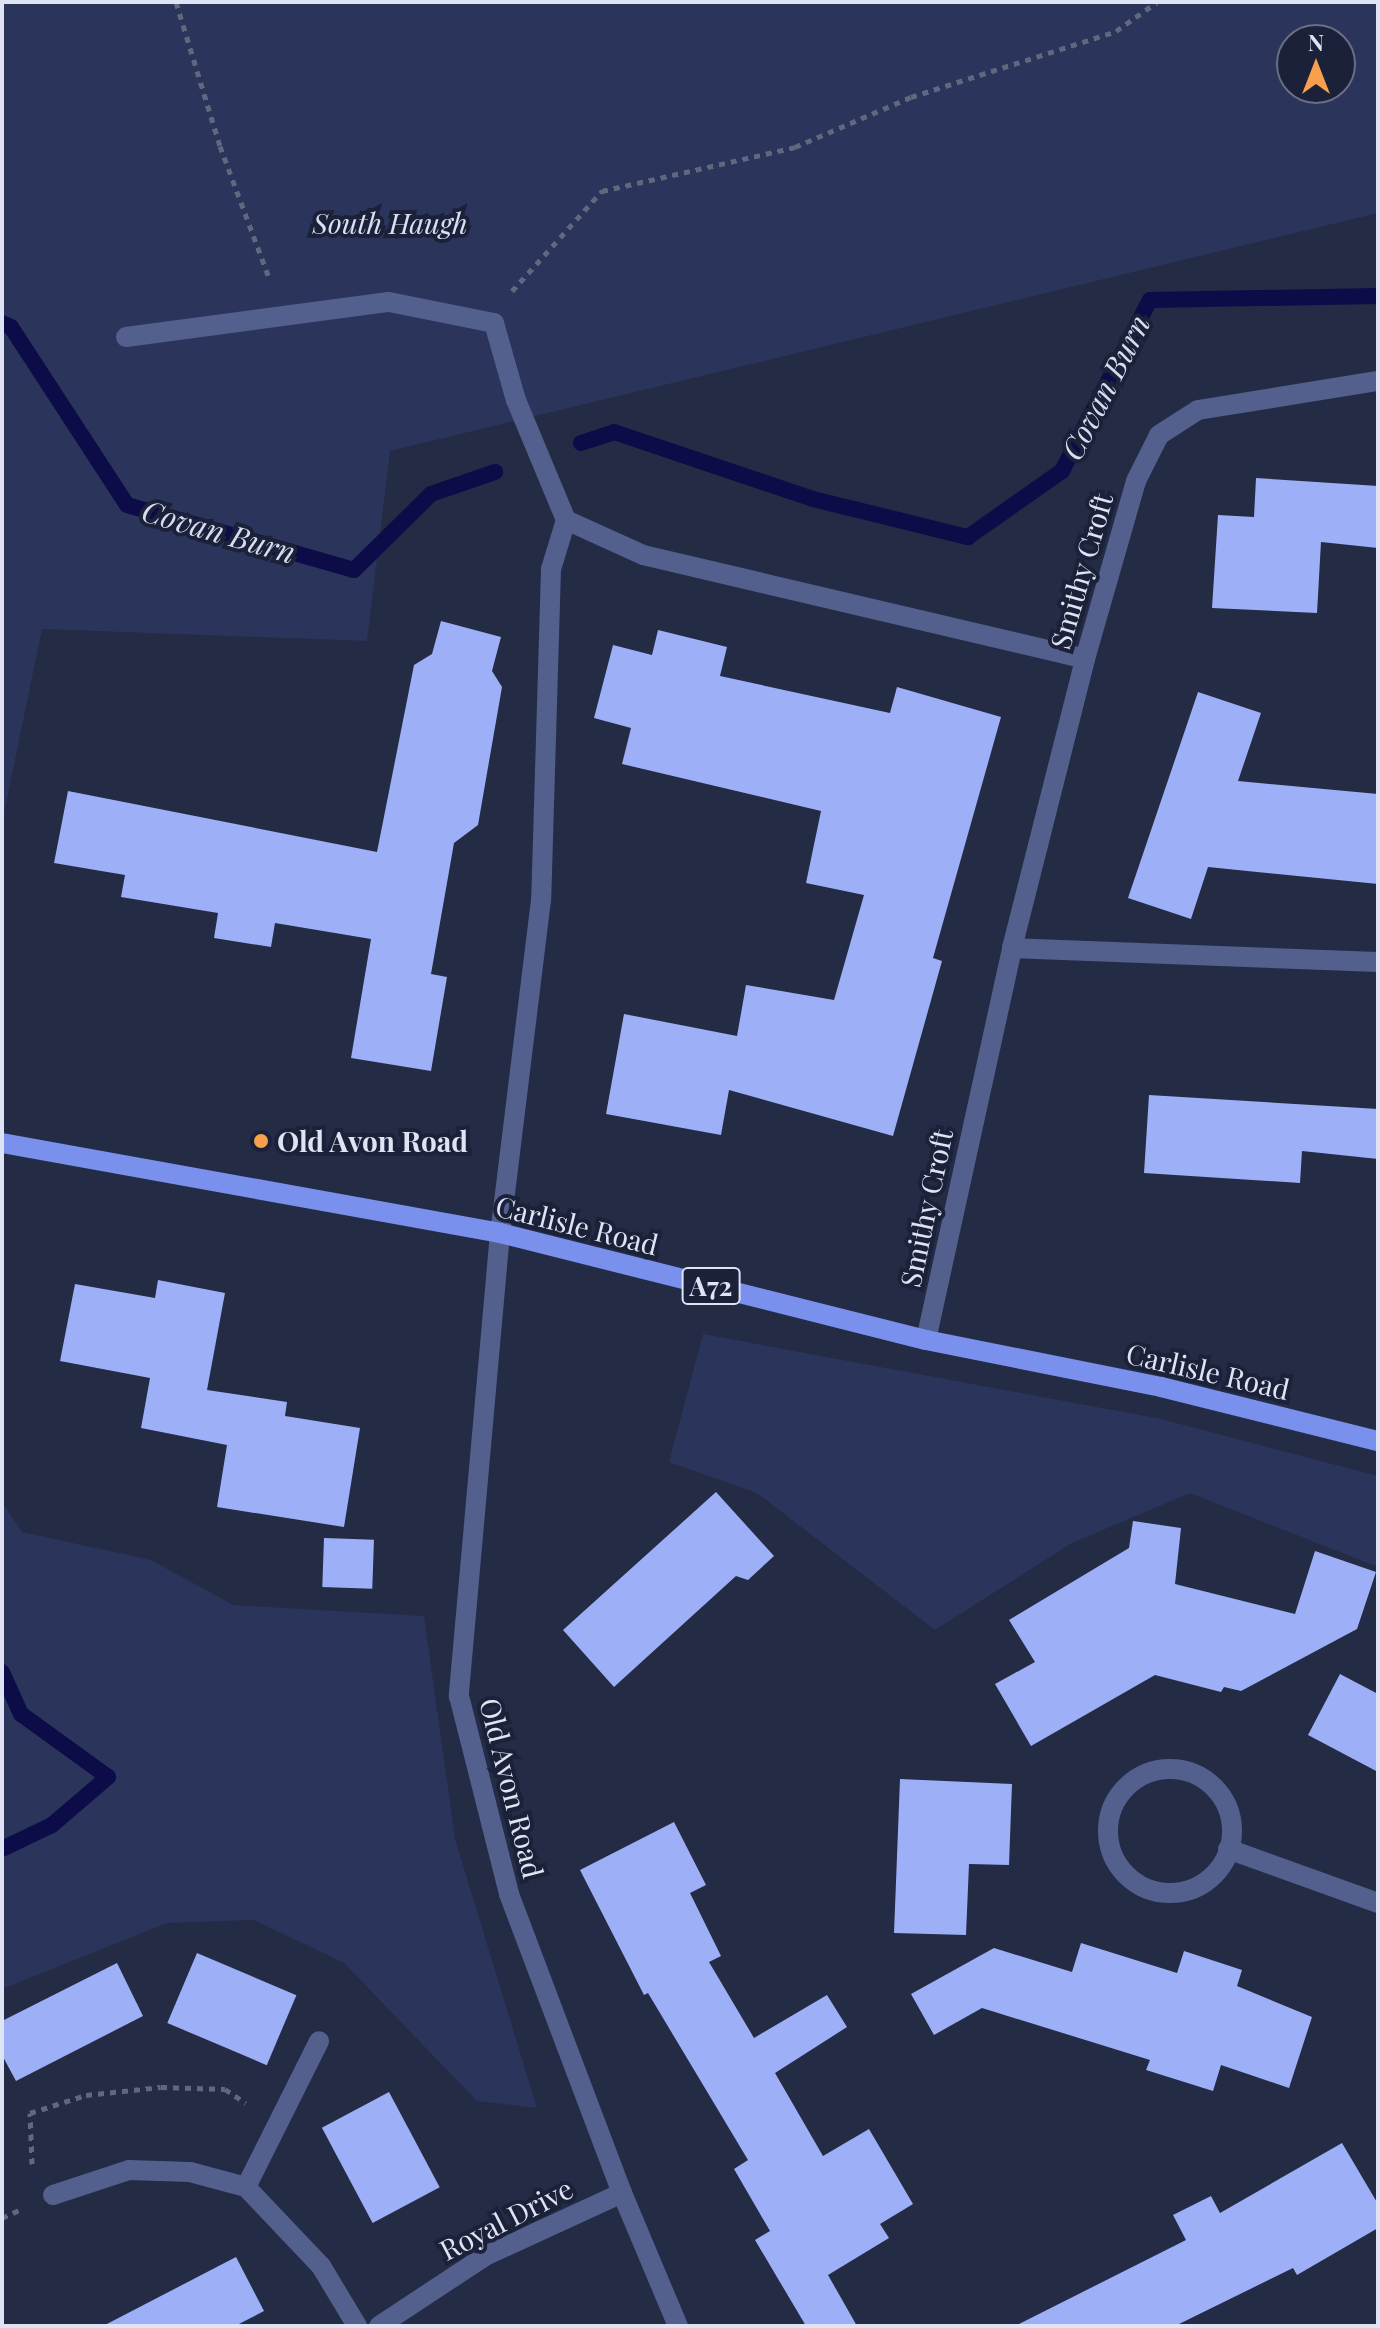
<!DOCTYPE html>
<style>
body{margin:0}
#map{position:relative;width:1380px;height:2328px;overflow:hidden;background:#242b44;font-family:"Playfair Display",serif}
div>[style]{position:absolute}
.green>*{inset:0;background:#2b345b}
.stream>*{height:16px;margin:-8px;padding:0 8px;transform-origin:8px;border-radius:8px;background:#0c0d48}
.building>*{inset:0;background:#9db0f7;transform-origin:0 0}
.path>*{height:5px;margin-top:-2.5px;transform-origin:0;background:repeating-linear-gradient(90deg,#61677e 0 6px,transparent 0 12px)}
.minor>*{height:20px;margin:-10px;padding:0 10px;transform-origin:10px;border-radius:10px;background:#535f8d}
.minor>.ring{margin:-10px;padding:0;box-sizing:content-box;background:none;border:20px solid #535f8d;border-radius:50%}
.major>*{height:20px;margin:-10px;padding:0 10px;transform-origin:10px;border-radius:10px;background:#7a90ed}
.dots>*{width:22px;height:22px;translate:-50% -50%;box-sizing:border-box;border:4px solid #1b2139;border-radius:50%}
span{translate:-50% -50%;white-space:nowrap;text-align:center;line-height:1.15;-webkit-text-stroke:8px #1b2139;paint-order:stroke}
.shield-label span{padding:2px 6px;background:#1b2139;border:2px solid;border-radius:6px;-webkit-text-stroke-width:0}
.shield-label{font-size:26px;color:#dfe4f5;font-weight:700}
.park-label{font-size:28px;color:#dae0f3;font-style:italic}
.street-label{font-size:28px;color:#dfe4f5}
.poi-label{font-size:28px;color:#dfe4f5;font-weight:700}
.left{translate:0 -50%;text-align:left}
.water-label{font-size:30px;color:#d7ddf0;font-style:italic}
.frame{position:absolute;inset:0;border:4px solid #dfe4f5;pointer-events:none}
.north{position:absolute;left:1276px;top:24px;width:80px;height:80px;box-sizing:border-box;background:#1b2139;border:2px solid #696f84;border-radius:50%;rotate:0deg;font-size:22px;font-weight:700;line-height:32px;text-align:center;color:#dfe4f5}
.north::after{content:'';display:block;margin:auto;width:28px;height:36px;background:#f8a04b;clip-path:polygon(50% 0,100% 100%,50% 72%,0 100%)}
</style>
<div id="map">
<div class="green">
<div style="clip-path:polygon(evenodd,2px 2px,1378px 2px,1378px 213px,390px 451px,367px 641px,42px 629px,2px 823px,2px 2px,1292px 40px,1340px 40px,1340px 88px,1292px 88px,1292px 40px)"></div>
<div style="clip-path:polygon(703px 1334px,1161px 1419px,1378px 1476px,1378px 1567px,1190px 1493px,1072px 1543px,935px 1630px,757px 1493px,669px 1462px)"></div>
<div style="clip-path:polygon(2px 1502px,22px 1532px,151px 1560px,233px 1605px,424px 1616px,455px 1839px,537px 2108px,477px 2101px,344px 1963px,254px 1920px,167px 1923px,2px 1989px)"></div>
</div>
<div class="stream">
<div style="left:2px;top:323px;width:10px;rotate:24deg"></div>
<div style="left:11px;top:327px;width:212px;rotate:56.9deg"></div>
<div style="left:127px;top:505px;width:236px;rotate:16deg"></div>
<div style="left:354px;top:570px;width:108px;rotate:-44.6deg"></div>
<div style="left:431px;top:494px;width:68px;rotate:-19deg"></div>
<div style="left:581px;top:443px;width:35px;rotate:-18deg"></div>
<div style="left:614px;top:432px;width:210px;rotate:18.6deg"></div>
<div style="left:813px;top:499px;width:160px;rotate:13.8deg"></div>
<div style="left:968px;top:537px;width:115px;rotate:-35.1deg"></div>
<div style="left:1062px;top:471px;width:192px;rotate:-62.8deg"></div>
<div style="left:1150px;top:300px;width:228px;rotate:-1deg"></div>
<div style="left:2px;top:1672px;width:46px;rotate:65.7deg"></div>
<div style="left:21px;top:1714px;width:107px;rotate:35.9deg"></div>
<div style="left:108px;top:1777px;width:74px;rotate:139.4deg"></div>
<div style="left:52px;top:1825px;width:55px;rotate:154.4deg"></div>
</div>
<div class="building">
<div style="clip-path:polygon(1256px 478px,1378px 486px,1378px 548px,1321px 542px,1317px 613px,1212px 608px,1218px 515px,1254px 517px)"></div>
<div style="clip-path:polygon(441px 621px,501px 637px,492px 671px,502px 687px,478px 825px,454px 843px,431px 974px,447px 977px,431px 1071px,351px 1058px,371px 939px,275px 923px,271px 947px,214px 938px,218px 913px,121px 897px,125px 875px,54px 863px,68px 791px,377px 852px,414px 665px,432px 654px)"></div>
<div style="clip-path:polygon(658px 630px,727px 647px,720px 676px,890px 713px,897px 687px,1001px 717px,933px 958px,942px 961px,893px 1136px,729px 1090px,721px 1135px,606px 1114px,624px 1014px,737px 1036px,746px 985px,834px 1000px,864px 895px,806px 883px,821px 811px,622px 764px,631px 728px,594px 718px,613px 645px,652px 655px)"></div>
<div style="clip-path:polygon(1198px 692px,1261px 713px,1238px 781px,1378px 794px,1378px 884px,1208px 867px,1191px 919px,1128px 898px)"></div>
<div style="clip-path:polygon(1149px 1095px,1378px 1109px,1378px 1159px,1302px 1151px,1300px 1183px,1144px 1173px)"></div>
<div style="clip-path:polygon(158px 1280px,225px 1293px,207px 1390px,287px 1402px,285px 1416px,360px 1428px,344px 1527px,217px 1507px,227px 1445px,141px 1428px,150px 1378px,60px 1361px,75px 1284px,155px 1298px)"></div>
<div style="clip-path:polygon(716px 1492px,774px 1556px,748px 1580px,736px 1576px,614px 1687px,563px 1630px)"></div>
<div style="clip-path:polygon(1133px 1521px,1181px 1528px,1175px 1584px,1295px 1614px,1315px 1551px,1376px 1572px,1357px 1629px,1241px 1691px,1224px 1687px,1221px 1692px,1155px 1675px,1031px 1746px,995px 1684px,1035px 1662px,1009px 1620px,1129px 1548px)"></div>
<div style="left:324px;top:1538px;width:50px;height:49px;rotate:2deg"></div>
<div style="clip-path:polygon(1340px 1674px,1378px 1694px,1378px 1772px,1308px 1735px)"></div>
<div style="clip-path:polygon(900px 1779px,1012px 1784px,1009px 1865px,969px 1864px,966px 1935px,894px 1933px)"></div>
<div style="clip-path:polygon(674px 1822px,706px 1885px,690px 1893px,721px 1956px,709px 1962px,754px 2038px,827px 1995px,847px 2027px,775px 2073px,823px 2156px,869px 2129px,913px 2204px,880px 2224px,889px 2238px,828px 2275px,857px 2326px,806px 2326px,755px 2240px,770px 2231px,734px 2169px,748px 2160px,648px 1993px,644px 1995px,580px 1870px)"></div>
<div style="clip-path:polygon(1081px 1943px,1177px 1973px,1184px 1951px,1242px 1970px,1237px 1986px,1312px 2017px,1289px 2088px,1221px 2065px,1213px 2091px,1146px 2070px,1150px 2060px,982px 2008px,934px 2035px,911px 1994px,994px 1948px,1072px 1972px)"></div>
<div style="left:197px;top:1953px;width:108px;height:76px;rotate:23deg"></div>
<div style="clip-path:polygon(117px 1963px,143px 2016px,16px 2081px,2px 2055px,2px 2021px)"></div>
<div style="left:389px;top:2092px;width:108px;height:76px;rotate:62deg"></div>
<div style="clip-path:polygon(1342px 2143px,1378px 2204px,1378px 2228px,1297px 2275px,1293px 2268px,1175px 2326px,1015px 2326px,1186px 2240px,1173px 2215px,1211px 2196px,1220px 2213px)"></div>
<div style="clip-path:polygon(236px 2257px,264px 2311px,235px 2326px,103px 2326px)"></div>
</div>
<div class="path">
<div style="left:176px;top:2px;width:151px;rotate:73deg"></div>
<div style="left:220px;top:146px;width:141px;rotate:69.6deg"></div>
<div style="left:512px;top:291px;width:135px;rotate:-48deg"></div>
<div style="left:602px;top:191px;width:198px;rotate:-12.8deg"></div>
<div style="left:795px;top:147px;width:126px;rotate:-23.3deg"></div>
<div style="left:911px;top:97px;width:215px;rotate:-17.8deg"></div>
<div style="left:1116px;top:31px;width:50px;rotate:-35.3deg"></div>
<div style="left:32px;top:2164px;width:51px;rotate:-92.2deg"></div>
<div style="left:30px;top:2113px;width:59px;rotate:-17.8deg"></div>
<div style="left:86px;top:2095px;width:75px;rotate:-6.1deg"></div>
<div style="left:161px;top:2087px;width:64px;rotate:1.8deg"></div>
<div style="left:225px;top:2089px;width:25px;rotate:34deg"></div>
<div style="left:2px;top:2218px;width:19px;rotate:-25deg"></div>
</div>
<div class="minor">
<div style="left:126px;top:337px;width:265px;rotate:-7.6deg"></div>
<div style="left:389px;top:302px;width:107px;rotate:11.3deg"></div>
<div style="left:494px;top:323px;width:80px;rotate:74.1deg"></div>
<div style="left:516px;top:400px;width:130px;rotate:67.4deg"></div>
<div style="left:566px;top:520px;width:85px;rotate:24.4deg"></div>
<div style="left:643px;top:555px;width:454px;rotate:13.2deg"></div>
<div style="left:566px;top:520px;width:51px;rotate:107deg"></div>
<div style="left:551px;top:569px;width:331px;rotate:91.7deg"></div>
<div style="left:541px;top:900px;width:336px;rotate:97deg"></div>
<div style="left:500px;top:1233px;width:465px;rotate:95.1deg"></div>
<div style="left:459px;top:1696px;width:204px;rotate:75.8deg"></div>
<div style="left:509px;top:1894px;width:320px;rotate:69.3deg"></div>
<div style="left:622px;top:2193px;width:144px;rotate:67.2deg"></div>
<div style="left:1012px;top:948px;width:366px;rotate:2.2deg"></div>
<div style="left:926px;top:1340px;width:401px;rotate:-77.6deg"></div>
<div style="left:1012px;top:948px;width:298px;rotate:-75.8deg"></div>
<div style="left:1085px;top:659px;width:185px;rotate:-74deg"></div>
<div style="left:1136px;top:481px;width:51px;rotate:-63.4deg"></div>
<div style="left:1159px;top:435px;width:46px;rotate:-32.7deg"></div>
<div style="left:1198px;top:410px;width:182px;rotate:-9.2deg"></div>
<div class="ring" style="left:1108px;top:1769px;width:104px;height:104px"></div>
<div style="left:1228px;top:1849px;width:159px;rotate:19.8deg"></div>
<div style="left:246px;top:2187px;width:163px;rotate:-63.4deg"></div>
<div style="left:53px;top:2195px;width:80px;rotate:-18.2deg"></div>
<div style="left:129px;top:2170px;width:61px;rotate:1.9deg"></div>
<div style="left:190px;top:2172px;width:58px;rotate:15deg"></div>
<div style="left:246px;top:2187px;width:109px;rotate:46.5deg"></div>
<div style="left:321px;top:2266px;width:70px;rotate:59deg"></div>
<div style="left:379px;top:2326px;width:127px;rotate:-33.4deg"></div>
<div style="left:485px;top:2256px;width:151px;rotate:-24.7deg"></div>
</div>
<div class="major">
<div style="left:2px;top:1143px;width:506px;rotate:10.24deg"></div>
<div style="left:500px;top:1233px;width:439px;rotate:14.1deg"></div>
<div style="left:926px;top:1340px;width:240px;rotate:11.3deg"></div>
<div style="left:1161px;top:1387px;width:224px;rotate:14deg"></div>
</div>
<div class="dots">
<div style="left:261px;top:1141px;background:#f8a04b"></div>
</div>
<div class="shield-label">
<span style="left:711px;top:1286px">A72</span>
</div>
<div class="park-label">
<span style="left:390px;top:223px">South Haugh</span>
</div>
<div class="street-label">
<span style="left:1081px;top:571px;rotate:-74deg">Smithy Croft</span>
<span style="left:926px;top:1208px;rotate:-78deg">Smithy Croft</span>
<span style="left:577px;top:1225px;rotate:14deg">Carlisle Road</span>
<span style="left:1208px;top:1371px;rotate:13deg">Carlisle Road</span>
<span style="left:512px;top:1788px;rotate:76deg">Old Avon Road</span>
<span style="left:506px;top:2219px;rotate:-27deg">Royal Drive</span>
</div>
<div class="poi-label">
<span class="left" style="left:277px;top:1141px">Old Avon Road</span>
</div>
<div class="water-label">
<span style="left:1105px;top:387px;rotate:-63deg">Covan Burn</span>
<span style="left:219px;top:531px;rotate:16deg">Covan Burn</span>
</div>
<div class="frame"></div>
<div class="north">N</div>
</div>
